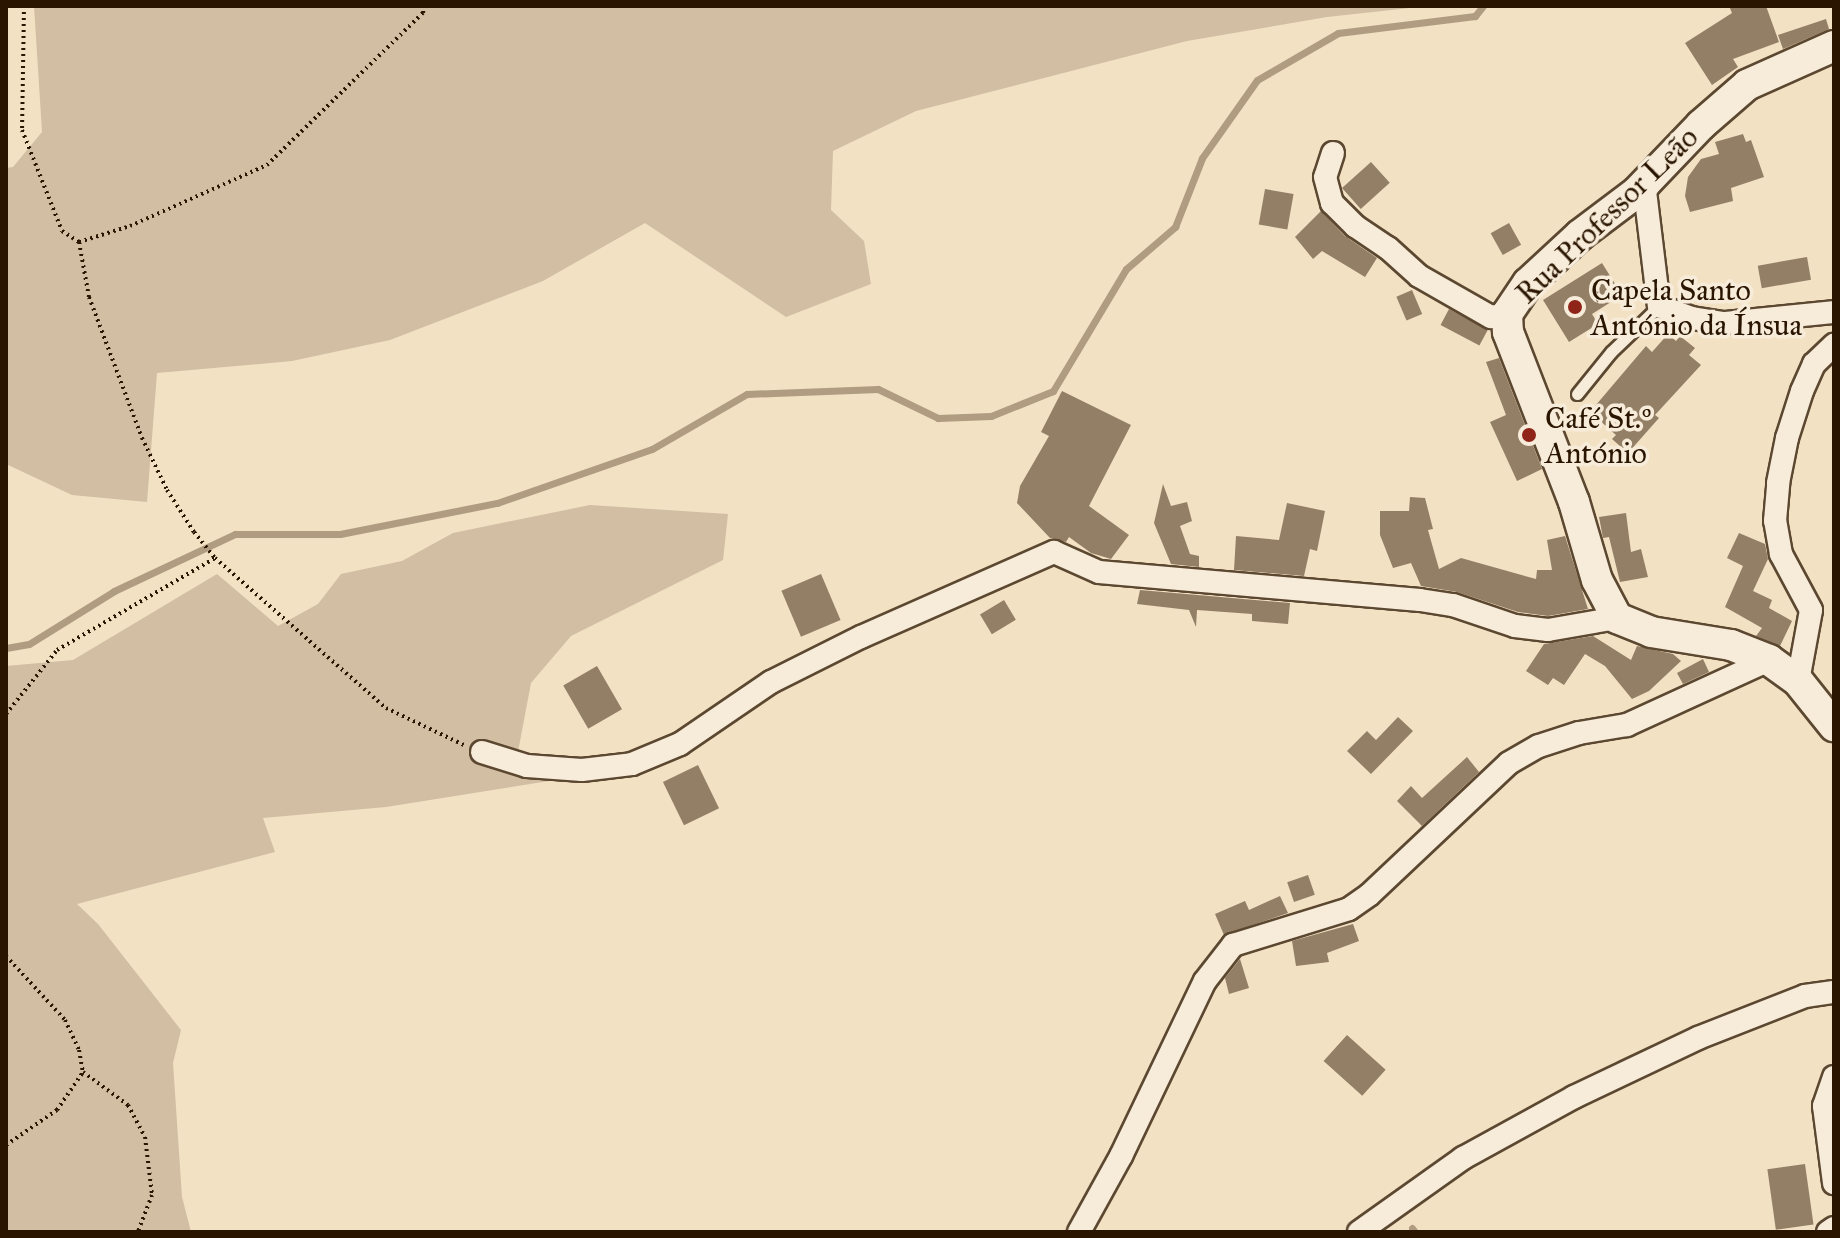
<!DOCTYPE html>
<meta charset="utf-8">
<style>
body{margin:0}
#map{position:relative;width:1840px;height:1238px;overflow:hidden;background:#f3e1c4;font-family:"IM FELL Great Primer",serif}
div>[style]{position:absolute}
.green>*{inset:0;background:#d1bea3}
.stream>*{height:7px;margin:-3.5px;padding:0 3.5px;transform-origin:3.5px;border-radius:3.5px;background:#af9c81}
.building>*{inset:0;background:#937f66;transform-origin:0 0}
.path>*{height:4px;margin-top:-2px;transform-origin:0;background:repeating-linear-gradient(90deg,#2a1500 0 2px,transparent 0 6px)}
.roads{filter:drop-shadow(2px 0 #5c4831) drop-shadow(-2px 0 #5c4831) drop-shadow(0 2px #5c4831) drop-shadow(0 -2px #5c4831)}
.lane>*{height:11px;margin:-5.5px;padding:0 5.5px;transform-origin:5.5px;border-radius:5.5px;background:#f7ecd9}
.street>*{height:22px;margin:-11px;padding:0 11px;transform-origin:11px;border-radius:11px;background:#f7ecd9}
.secondary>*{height:30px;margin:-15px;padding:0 15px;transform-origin:15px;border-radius:15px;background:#f7ecd9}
.dots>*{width:22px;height:22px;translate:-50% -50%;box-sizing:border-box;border:4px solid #f7ecd9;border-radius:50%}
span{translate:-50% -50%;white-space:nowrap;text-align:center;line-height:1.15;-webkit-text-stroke:7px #f7ecd9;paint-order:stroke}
.street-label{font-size:30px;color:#2a1500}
.poi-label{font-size:30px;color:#2a1500}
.left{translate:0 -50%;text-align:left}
.frame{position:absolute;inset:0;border:8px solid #2a1500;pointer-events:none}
</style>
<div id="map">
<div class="green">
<div style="clip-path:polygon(34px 6px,1428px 6px,1327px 17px,1187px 41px,916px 111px,833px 151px,831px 210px,864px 241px,871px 284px,786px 317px,645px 223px,543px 281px,390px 340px,292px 361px,157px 373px,147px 502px,72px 495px,6px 464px,6px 168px,13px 167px,42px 132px)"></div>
<div style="clip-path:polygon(590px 505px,728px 514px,723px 560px,571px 636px,531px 683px,514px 773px,549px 781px,386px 807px,263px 818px,275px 852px,77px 904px,98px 924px,181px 1030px,173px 1063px,182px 1197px,191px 1232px,6px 1232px,6px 666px,73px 660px,217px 574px,278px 626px,318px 604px,341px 574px,402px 561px,453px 533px)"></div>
</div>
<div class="stream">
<div style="left:6px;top:648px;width:23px;rotate:-10deg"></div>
<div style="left:29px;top:644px;width:100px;rotate:-31.9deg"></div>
<div style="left:114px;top:591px;width:134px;rotate:-25.2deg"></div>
<div style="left:235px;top:534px;width:105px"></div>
<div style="left:340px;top:534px;width:160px;rotate:-11.2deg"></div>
<div style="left:497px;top:503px;width:164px;rotate:-19.2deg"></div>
<div style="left:652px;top:449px;width:110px;rotate:-30.1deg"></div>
<div style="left:747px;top:394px;width:131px;rotate:-2.2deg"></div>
<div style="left:878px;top:389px;width:67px;rotate:25.8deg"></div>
<div style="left:938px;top:418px;width:53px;rotate:-2.2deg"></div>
<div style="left:991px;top:416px;width:67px;rotate:-22deg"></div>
<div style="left:1053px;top:391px;width:142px;rotate:-59.1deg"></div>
<div style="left:1126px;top:269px;width:65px;rotate:-40.6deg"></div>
<div style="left:1175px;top:227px;width:74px;rotate:-68.6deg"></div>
<div style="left:1202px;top:158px;width:95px;rotate:-54.8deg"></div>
<div style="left:1257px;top:80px;width:94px;rotate:-30.1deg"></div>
<div style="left:1338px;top:33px;width:138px;rotate:-7.1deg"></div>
<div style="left:1475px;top:16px;width:13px;rotate:-51deg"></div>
<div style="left:1620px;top:1063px;width:35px;rotate:-25deg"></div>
<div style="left:1412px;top:1228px;width:5px;rotate:53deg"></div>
</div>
<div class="building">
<div style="clip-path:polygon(1729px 6px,1766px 6px,1779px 42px,1733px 59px,1738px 67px,1712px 85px,1685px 43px,1732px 13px)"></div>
<div style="clip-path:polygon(1826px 19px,1829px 29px,1783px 49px,1778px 35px)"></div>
<div style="clip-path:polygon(1743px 134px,1746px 142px,1751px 140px,1764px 177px,1731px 188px,1733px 201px,1690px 212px,1685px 196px,1688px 177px,1701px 159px,1719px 154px,1715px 142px)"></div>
<div style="left:1371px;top:162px;width:28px;height:39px;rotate:48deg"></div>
<div style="left:1265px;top:189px;width:29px;height:36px;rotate:10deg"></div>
<div style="clip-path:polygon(1321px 211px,1345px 236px,1377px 258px,1365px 277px,1322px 251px,1313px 259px,1295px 237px)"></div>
<div style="left:1509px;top:223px;width:25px;height:21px;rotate:61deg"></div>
<div style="left:1807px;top:257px;width:23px;height:50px;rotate:80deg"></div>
<div style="clip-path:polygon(1602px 263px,1622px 295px,1592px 314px,1598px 324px,1569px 342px,1543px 300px)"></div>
<div style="left:1412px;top:290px;width:26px;height:17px;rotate:67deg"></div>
<div style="left:1449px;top:309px;width:44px;height:18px;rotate:28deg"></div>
<div style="clip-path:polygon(1668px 334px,1676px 341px,1680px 336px,1695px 348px,1689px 355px,1701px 365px,1655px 415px,1659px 418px,1628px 453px,1612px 439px,1616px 435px,1590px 412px,1646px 346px,1652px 352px)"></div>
<div style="clip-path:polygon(1499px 358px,1542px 469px,1517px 481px,1490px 422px,1506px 415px,1486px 362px)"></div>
<div style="clip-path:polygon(1062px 391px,1131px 425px,1089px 506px,1129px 535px,1111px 559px,1091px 553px,1069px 537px,1066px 542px,1050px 538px,1017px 503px,1020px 486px,1049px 436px,1041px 432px)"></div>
<div style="clip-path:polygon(1163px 484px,1171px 506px,1187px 502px,1192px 521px,1180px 526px,1190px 554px,1199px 556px,1199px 567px,1171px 564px,1154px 523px)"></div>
<div style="clip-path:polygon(1410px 497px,1425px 498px,1433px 529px,1428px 530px,1439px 569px,1461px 558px,1536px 579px,1537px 570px,1552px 570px,1547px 540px,1565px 536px,1588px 609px,1548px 616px,1518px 612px,1457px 592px,1421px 586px,1411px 563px,1393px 568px,1380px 535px,1380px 511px,1409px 511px)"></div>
<div style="clip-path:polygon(1287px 503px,1325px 511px,1317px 551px,1310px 549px,1304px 576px,1234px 570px,1236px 536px,1279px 540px)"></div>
<div style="clip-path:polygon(1626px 513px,1631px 552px,1641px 549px,1648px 577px,1620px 582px,1609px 537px,1603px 538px,1599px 517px)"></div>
<div style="clip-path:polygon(1739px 533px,1765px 544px,1768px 559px,1753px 591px,1772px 600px,1769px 608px,1792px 621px,1780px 646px,1756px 636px,1762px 628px,1725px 607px,1743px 566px,1727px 558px)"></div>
<div style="left:821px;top:574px;width:50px;height:43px;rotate:67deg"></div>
<div style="clip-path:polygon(1140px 590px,1290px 603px,1288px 624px,1252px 621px,1252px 614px,1197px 610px,1196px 627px,1189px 610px,1137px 604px)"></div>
<div style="left:1004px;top:600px;width:23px;height:28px;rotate:59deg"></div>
<div style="clip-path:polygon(1593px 636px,1631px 660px,1637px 646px,1673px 654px,1681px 661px,1649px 691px,1632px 699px,1605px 666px,1585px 654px,1564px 685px,1553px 678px,1548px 685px,1526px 671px,1544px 644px)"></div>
<div style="clip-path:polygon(1703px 659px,1709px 672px,1683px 684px,1677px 673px)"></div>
<div style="left:597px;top:666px;width:50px;height:39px;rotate:60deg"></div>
<div style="clip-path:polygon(1398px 717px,1413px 731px,1371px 774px,1347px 751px,1367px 731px,1376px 740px)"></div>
<div style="clip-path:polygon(1467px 757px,1479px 772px,1422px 826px,1397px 801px,1411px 786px,1422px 798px)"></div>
<div style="left:698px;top:765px;width:48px;height:39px;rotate:64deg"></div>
<div style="left:1308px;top:875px;width:21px;height:22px;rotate:71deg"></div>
<div style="clip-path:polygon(1280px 896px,1288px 913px,1224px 935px,1215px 914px,1245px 901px,1249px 910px)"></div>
<div style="clip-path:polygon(1353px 924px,1359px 941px,1327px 953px,1329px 962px,1296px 966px,1292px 941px)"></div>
<div style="clip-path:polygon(1240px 959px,1249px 988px,1229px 994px,1225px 978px)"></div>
<div style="left:1347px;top:1035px;width:52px;height:35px;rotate:42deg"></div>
<div style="left:1805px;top:1164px;width:61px;height:38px;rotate:82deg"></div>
</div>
<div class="path">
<div style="left:24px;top:6px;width:124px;rotate:90.9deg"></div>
<div style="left:22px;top:130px;width:109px;rotate:68.4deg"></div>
<div style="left:62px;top:231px;width:20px;rotate:33deg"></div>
<div style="left:79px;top:242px;width:56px;rotate:79.7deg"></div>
<div style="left:89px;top:297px;width:151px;rotate:69.4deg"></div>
<div style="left:142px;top:438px;width:58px;rotate:64.3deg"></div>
<div style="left:167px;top:490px;width:50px;rotate:57.3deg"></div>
<div style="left:194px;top:532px;width:33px;rotate:51deg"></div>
<div style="left:215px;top:558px;width:227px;rotate:41.3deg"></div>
<div style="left:386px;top:708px;width:86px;rotate:25.4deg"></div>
<div style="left:79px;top:242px;width:53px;rotate:-17.4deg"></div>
<div style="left:130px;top:226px;width:150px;rotate:-24deg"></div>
<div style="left:267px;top:165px;width:218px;rotate:-44.3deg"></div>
<div style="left:423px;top:13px;width:7px;rotate:-82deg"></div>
<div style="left:6px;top:714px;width:82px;rotate:-51.4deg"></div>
<div style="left:57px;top:650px;width:183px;rotate:-30.2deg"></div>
<div style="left:6px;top:956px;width:87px;rotate:47.3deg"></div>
<div style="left:65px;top:1020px;width:33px;rotate:65deg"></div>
<div style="left:79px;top:1050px;width:22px;rotate:80deg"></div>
<div style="left:83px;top:1072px;width:56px;rotate:36.3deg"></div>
<div style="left:128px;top:1105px;width:36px;rotate:62deg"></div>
<div style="left:145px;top:1137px;width:58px;rotate:83.1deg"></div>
<div style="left:152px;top:1195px;width:40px;rotate:111deg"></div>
<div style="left:6px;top:1145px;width:62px;rotate:-34.5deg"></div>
<div style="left:57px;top:1110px;width:46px;rotate:-55.6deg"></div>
</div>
<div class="roads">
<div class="lane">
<div style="left:1577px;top:394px;width:54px;rotate:-51deg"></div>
<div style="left:1611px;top:352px;width:66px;rotate:-43.8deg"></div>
</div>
<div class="street">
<div style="left:1333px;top:153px;width:25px;rotate:108deg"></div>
<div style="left:1325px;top:177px;width:27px;rotate:75deg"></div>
<div style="left:1332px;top:203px;width:33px;rotate:45deg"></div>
<div style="left:1355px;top:226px;width:40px;rotate:34deg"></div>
<div style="left:1388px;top:248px;width:42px;rotate:42.1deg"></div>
<div style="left:1419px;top:276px;width:83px;rotate:29.7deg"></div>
<div style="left:1491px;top:317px;width:16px;rotate:-11deg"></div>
<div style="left:1655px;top:176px;width:18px;rotate:124deg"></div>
<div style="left:1645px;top:191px;width:116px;rotate:83.1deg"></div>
<div style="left:1659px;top:306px;width:35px;rotate:20deg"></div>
<div style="left:1692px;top:318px;width:32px;rotate:9deg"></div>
<div style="left:1724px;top:323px;width:111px;rotate:-5.7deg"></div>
<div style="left:1798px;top:681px;width:72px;rotate:-79.6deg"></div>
<div style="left:1811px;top:610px;width:64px;rotate:-118.2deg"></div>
<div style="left:1781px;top:554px;width:34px;rotate:-100deg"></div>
<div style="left:1775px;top:521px;width:38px;rotate:-85deg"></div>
<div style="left:1778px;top:483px;width:46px;rotate:-78.7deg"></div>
<div style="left:1787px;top:438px;width:49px;rotate:-72.3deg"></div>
<div style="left:1802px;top:391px;width:30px;rotate:-66deg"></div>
<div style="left:1814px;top:364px;width:28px;rotate:-44deg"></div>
<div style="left:482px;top:752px;width:47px;rotate:17.3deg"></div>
<div style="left:527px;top:766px;width:55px;rotate:4.2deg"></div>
<div style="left:582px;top:770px;width:50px;rotate:-6.8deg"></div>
<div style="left:632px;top:764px;width:52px;rotate:-22.6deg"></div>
<div style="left:680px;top:744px;width:110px;rotate:-34.3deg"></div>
<div style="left:771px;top:682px;width:101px;rotate:-26.6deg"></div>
<div style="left:861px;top:637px;width:211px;rotate:-23.8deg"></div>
<div style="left:1054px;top:552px;width:49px;rotate:24deg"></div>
<div style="left:1099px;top:572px;width:322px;rotate:5deg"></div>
<div style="left:1420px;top:600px;width:33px;rotate:9deg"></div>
<div style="left:1453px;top:605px;width:65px;rotate:18.7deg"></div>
<div style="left:1515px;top:626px;width:33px;rotate:7deg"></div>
<div style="left:1548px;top:630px;width:70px;rotate:-9.9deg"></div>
<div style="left:1834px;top:1077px;width:31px;rotate:109deg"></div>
<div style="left:1824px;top:1106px;width:78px;rotate:82.6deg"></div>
<div style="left:1079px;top:1232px;width:87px;rotate:-61.1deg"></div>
<div style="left:1121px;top:1156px;width:194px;rotate:-64.4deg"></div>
<div style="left:1205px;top:981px;width:46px;rotate:-52.1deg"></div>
<div style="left:1233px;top:945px;width:121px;rotate:-17.2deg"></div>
<div style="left:1349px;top:909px;width:24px;rotate:-35deg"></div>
<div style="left:1369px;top:895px;width:192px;rotate:-43.3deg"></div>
<div style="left:1509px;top:763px;width:34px;rotate:-30deg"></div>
<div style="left:1539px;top:746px;width:42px;rotate:-18deg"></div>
<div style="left:1579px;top:733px;width:49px;rotate:-9.5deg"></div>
<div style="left:1627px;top:725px;width:156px;rotate:-24.6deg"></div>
<div style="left:1359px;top:1232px;width:128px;rotate:-35.4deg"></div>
<div style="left:1463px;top:1158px;width:127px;rotate:-28.8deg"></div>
<div style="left:1574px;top:1097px;width:137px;rotate:-25.4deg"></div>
<div style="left:1698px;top:1038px;width:115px;rotate:-21.4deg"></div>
<div style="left:1805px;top:996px;width:29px;rotate:-8deg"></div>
<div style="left:1828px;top:1232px;width:7px;rotate:-34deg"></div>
</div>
<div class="secondary">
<div style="left:1834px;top:46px;width:95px;rotate:155.9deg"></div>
<div style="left:1747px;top:85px;width:61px;rotate:139deg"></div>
<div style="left:1701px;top:125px;width:93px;rotate:133.7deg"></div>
<div style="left:1637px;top:192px;width:71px;rotate:143deg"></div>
<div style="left:1580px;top:235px;width:71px;rotate:137.3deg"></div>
<div style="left:1528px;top:283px;width:37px;rotate:124deg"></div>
<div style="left:1507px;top:314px;width:18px;rotate:87deg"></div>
<div style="left:1508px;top:332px;width:182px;rotate:68.8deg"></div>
<div style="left:1574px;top:502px;width:81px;rotate:73.6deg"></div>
<div style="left:1597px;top:580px;width:43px;rotate:62.2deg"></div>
<div style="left:1617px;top:618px;width:37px;rotate:22deg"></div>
<div style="left:1651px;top:632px;width:81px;rotate:9.2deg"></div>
<div style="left:1731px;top:645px;width:41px;rotate:21.5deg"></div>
<div style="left:1769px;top:660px;width:36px;rotate:36deg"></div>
<div style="left:1798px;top:681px;width:58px;rotate:51.3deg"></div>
</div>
</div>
<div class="dots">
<div style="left:1575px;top:307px;background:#8f2418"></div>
<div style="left:1529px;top:435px;background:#8f2418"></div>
</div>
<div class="street-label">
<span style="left:1607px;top:215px;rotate:-44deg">Rua Professor Leão</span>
</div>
<div class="poi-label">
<span class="left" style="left:1591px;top:307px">Capela Santo<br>António da Ínsua</span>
<span class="left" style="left:1545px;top:435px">Café St.º<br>António</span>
</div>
<div class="frame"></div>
</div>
